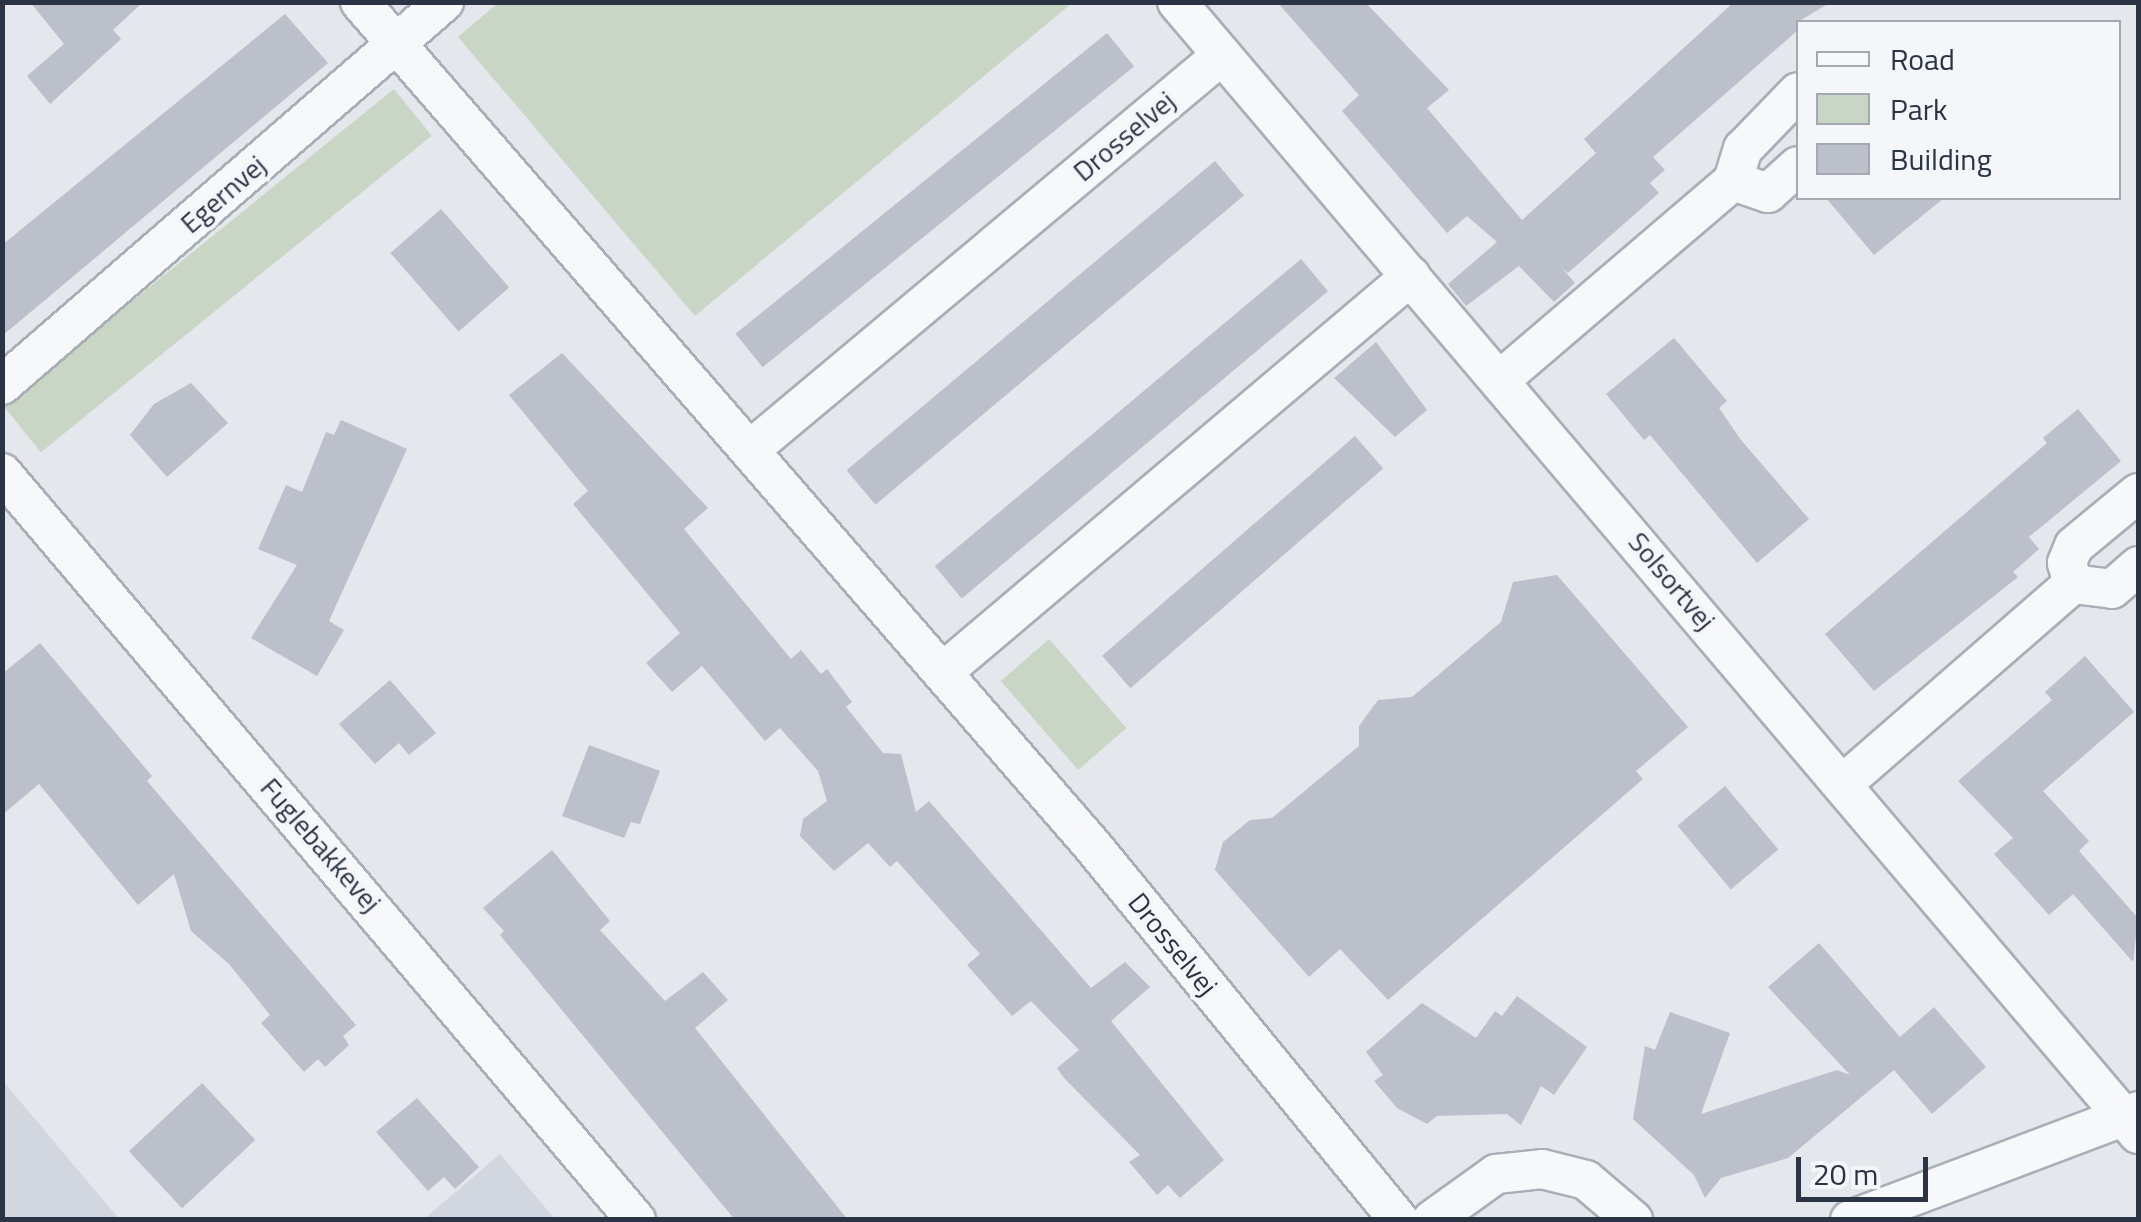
<!DOCTYPE html>
<style>
body{margin:0}
#map{position:relative;width:2141px;height:1222px;overflow:hidden;background:#e4e7ec;font-family:"Titillium Web",sans-serif}
div>[style]{position:absolute}
.built>*{inset:0;background:#d2d6de}
.green>*{inset:0;background:#c9d6c5;transform-origin:0 0}
.building>*{inset:0;background:#bbc0ca;transform-origin:0 0}
.roads{filter:drop-shadow(2px 0 #a9aeb7) drop-shadow(-2px 0 #a9aeb7) drop-shadow(0 2px #a9aeb7) drop-shadow(0 -2px #a9aeb7)}
.street>*{height:38px;margin:-19px;padding:0 19px;transform-origin:19px;border-radius:19px;background:#f7f8fa}
span{translate:-50% -50%;white-space:nowrap;text-align:center;line-height:1.15;-webkit-text-stroke:8px #f4f6f9;paint-order:stroke}
.street-label{font-size:28px;color:#2b3445}
.frame{position:absolute;inset:0;border:5px solid #2b3445;pointer-events:none}
.legend{position:absolute;left:1796px;top:20px;width:325px;height:180px;box-sizing:border-box;background:#f4f6f9;border:2px solid #a4a8b1;margin:0;padding:12px 18px;list-style:none;font-size:30px;color:#2b3445}
.legend li{display:flex;align-items:center;gap:20px;height:50px}
.legend b{width:50px;border:2px solid #a4a8b1}
.scale{position:absolute;left:1796px;top:1157px;width:132px;height:45px;box-sizing:border-box;border:5px solid #2b3445;border-top:0;padding-left:12px;font-size:30px;line-height:35px;white-space:nowrap;color:#2b3445;-webkit-text-stroke:8px #f4f6f9;paint-order:stroke}
</style>
<div id="map">
<div class="built">
<div style="clip-path:polygon(2px 1081px,3px 1081px,119px 1219px,3px 1219px)"></div>
<div style="clip-path:polygon(500px 1154px,555px 1219px,423px 1220px)"></div>
</div>
<div class="green">
<div style="clip-path:polygon(499px 2px,1072px 2px,1072px 3px,695px 316px,458px 37px)"></div>
<div style="left:394px;top:89px;width:60px;height:503px;rotate:51deg"></div>
<div style="left:1049px;top:639px;width:118px;height:64px;rotate:49deg"></div>
</div>
<div class="building">
<div style="clip-path:polygon(30px 2px,143px 2px,113px 30px,121px 39px,50px 104px,27px 76px,64px 44px)"></div>
<div style="clip-path:polygon(1277px 2px,1365px 2px,1449px 90px,1427px 108px,1522px 220px,1596px 153px,1584px 139px,1734px 2px,1831px 2px,1798px 22px,1798px 30px,1653px 157px,1665px 170px,1650px 183px,1659px 193px,1568px 273px,1562px 268px,1575px 283px,1554px 302px,1519px 266px,1466px 306px,1448px 284px,1497px 242px,1467px 216px,1447px 233px,1342px 111px,1359px 95px)"></div>
<div style="clip-path:polygon(285px 14px,328px 63px,2px 336px,2px 245px)"></div>
<div style="left:1107px;top:33px;width:43px;height:478px;rotate:51deg"></div>
<div style="left:1215px;top:161px;width:45px;height:481px;rotate:50deg"></div>
<div style="clip-path:polygon(1826px 198px,1944px 198px,1874px 255px)"></div>
<div style="left:441px;top:209px;width:104px;height:67px;rotate:49deg"></div>
<div style="left:1301px;top:259px;width:42px;height:478px;rotate:50deg"></div>
<div style="clip-path:polygon(1674px 338px,1727px 401px,1719px 408px,1741px 440px,1809px 519px,1757px 563px,1650px 435px,1644px 440px,1606px 394px)"></div>
<div style="clip-path:polygon(1376px 342px,1427px 410px,1395px 437px,1334px 378px)"></div>
<div style="clip-path:polygon(562px 353px,708px 508px,684px 529px,791px 659px,801px 650px,821px 674px,827px 669px,852px 702px,846px 707px,883px 753px,901px 754px,916px 812px,929px 801px,1091px 988px,1125px 962px,1150px 987px,1111px 1021px,1224px 1160px,1180px 1198px,1168px 1185px,1157px 1195px,1129px 1162px,1140px 1155px,1064px 1078px,1057px 1068px,1079px 1050px,1031px 1001px,1012px 1016px,967px 965px,980px 954px,897px 861px,890px 867px,868px 843px,834px 871px,800px 836px,803px 819px,827px 801px,818px 771px,780px 728px,765px 741px,702px 666px,672px 692px,646px 663px,680px 633px,573px 504px,588px 491px,509px 395px)"></div>
<div style="clip-path:polygon(191px 383px,228px 423px,167px 477px,130px 435px,154px 404px)"></div>
<div style="clip-path:polygon(2078px 409px,2121px 461px,2029px 537px,2039px 549px,2013px 572px,2018px 577px,1874px 691px,1825px 634px,2047px 443px,2043px 438px)"></div>
<div style="clip-path:polygon(341px 420px,407px 449px,329px 621px,344px 630px,317px 676px,251px 638px,297px 565px,258px 549px,286px 485px,302px 492px,326px 432px,334px 435px)"></div>
<div style="left:1355px;top:436px;width:43px;height:335px;rotate:49deg"></div>
<div style="clip-path:polygon(1557px 575px,1688px 727px,1636px 771px,1643px 779px,1388px 1000px,1340px 949px,1309px 977px,1215px 870px,1223px 842px,1250px 820px,1272px 818px,1359px 746px,1359px 726px,1378px 700px,1412px 697px,1501px 622px,1513px 582px)"></div>
<div style="clip-path:polygon(40px 643px,152px 776px,147px 781px,356px 1025px,343px 1036px,349px 1045px,325px 1067px,318px 1059px,304px 1072px,261px 1023px,270px 1015px,229px 964px,191px 931px,174px 874px,138px 905px,39px 784px,2px 815px,2px 674px)"></div>
<div style="clip-path:polygon(2085px 656px,2134px 712px,2043px 791px,2089px 841px,2079px 851px,2138px 918px,2133px 962px,2073px 894px,2049px 915px,1994px 854px,2013px 838px,1958px 781px,2052px 700px,2045px 692px)"></div>
<div style="clip-path:polygon(390px 680px,436px 733px,409px 755px,399px 743px,375px 764px,339px 724px)"></div>
<div style="clip-path:polygon(589px 745px,660px 771px,640px 824px,631px 822px,624px 838px,562px 816px)"></div>
<div style="left:1725px;top:786px;width:83px;height:62px;rotate:50deg"></div>
<div style="clip-path:polygon(552px 850px,610px 921px,600px 930px,665px 1001px,703px 972px,728px 1000px,695px 1028px,848px 1220px,735px 1220px,500px 935px,504px 931px,483px 908px)"></div>
<div style="clip-path:polygon(1819px 943px,1900px 1037px,1934px 1007px,1986px 1067px,1932px 1114px,1894px 1070px,1788px 1158px,1721px 1178px,1705px 1198px,1694px 1175px,1633px 1119px,1645px 1046px,1655px 1050px,1670px 1012px,1730px 1033px,1701px 1114px,1837px 1070px,1850px 1075px,1768px 987px)"></div>
<div style="clip-path:polygon(1517px 996px,1587px 1047px,1554px 1095px,1541px 1086px,1521px 1125px,1507px 1114px,1437px 1116px,1427px 1124px,1397px 1108px,1374px 1081px,1383px 1075px,1366px 1052px,1422px 1003px,1476px 1038px,1495px 1011px,1502px 1016px)"></div>
<div style="left:202px;top:1083px;width:78px;height:100px;rotate:47deg"></div>
<div style="clip-path:polygon(417px 1098px,479px 1167px,455px 1189px,444px 1177px,428px 1191px,376px 1132px)"></div>
</div>
<div class="roads">
<div class="street">
<div style="left:360px;top:2px;width:1115px;rotate:49.04deg"></div>
<div style="left:1091px;top:844px;width:486px;rotate:50.7deg"></div>
<div style="left:1177px;top:2px;width:1485px;rotate:49.67deg"></div>
<div style="left:1733px;top:181px;width:37px;rotate:19deg"></div>
<div style="left:1768px;top:193px;width:40px;rotate:-42deg"></div>
<div style="left:1500px;top:380px;width:306px;rotate:-40.5deg"></div>
<div style="left:1733px;top:181px;width:34px;rotate:-73deg"></div>
<div style="left:1743px;top:149px;width:79px;rotate:-46deg"></div>
<div style="left:2px;top:385px;width:585px;rotate:-40.91deg"></div>
<div style="left:751px;top:449px;width:614px;rotate:-39.91deg"></div>
<div style="left:2px;top:473px;width:980px;rotate:49.68deg"></div>
<div style="left:2073px;top:584px;width:22px;rotate:-106deg"></div>
<div style="left:2067px;top:563px;width:18px;rotate:-68deg"></div>
<div style="left:2074px;top:546px;width:83px;rotate:-39.6deg"></div>
<div style="left:2073px;top:584px;width:39px;rotate:7deg"></div>
<div style="left:2112px;top:589px;width:35px;rotate:-41deg"></div>
<div style="left:943px;top:672px;width:613px;rotate:-40.24deg"></div>
<div style="left:1844px;top:783px;width:303px;rotate:-41deg"></div>
<div style="left:1432px;top:1220px;width:79px;rotate:-35.7deg"></div>
<div style="left:1496px;top:1174px;width:46px;rotate:-6.2deg"></div>
<div style="left:1542px;top:1169px;width:45px;rotate:14deg"></div>
<div style="left:1586px;top:1180px;width:62px;rotate:40.4deg"></div>
<div style="left:1850px;top:1220px;width:308px;rotate:-20.7deg"></div>
</div>
</div>
<div class="street-label">
<span style="left:1124px;top:136px;rotate:-40deg">Drosselvej</span>
<span style="left:223px;top:194px;rotate:-41deg">Egernvej</span>
<span style="left:1672px;top:581px;rotate:50deg">Solsortvej</span>
<span style="left:321px;top:845px;rotate:49deg">Fuglebakkevej</span>
<span style="left:1173px;top:944px;rotate:51deg">Drosselvej</span>
</div>
<div class="frame"></div>
<ul class="legend">
<li><b style="height:12px;background:#f7f8fa"></b>Road</li>
<li><b style="height:28px;background:#c9d6c5"></b>Park</li>
<li><b style="height:28px;background:#bbc0ca"></b>Building</li>
</ul>
<div class="scale">20 m</div>
</div>
